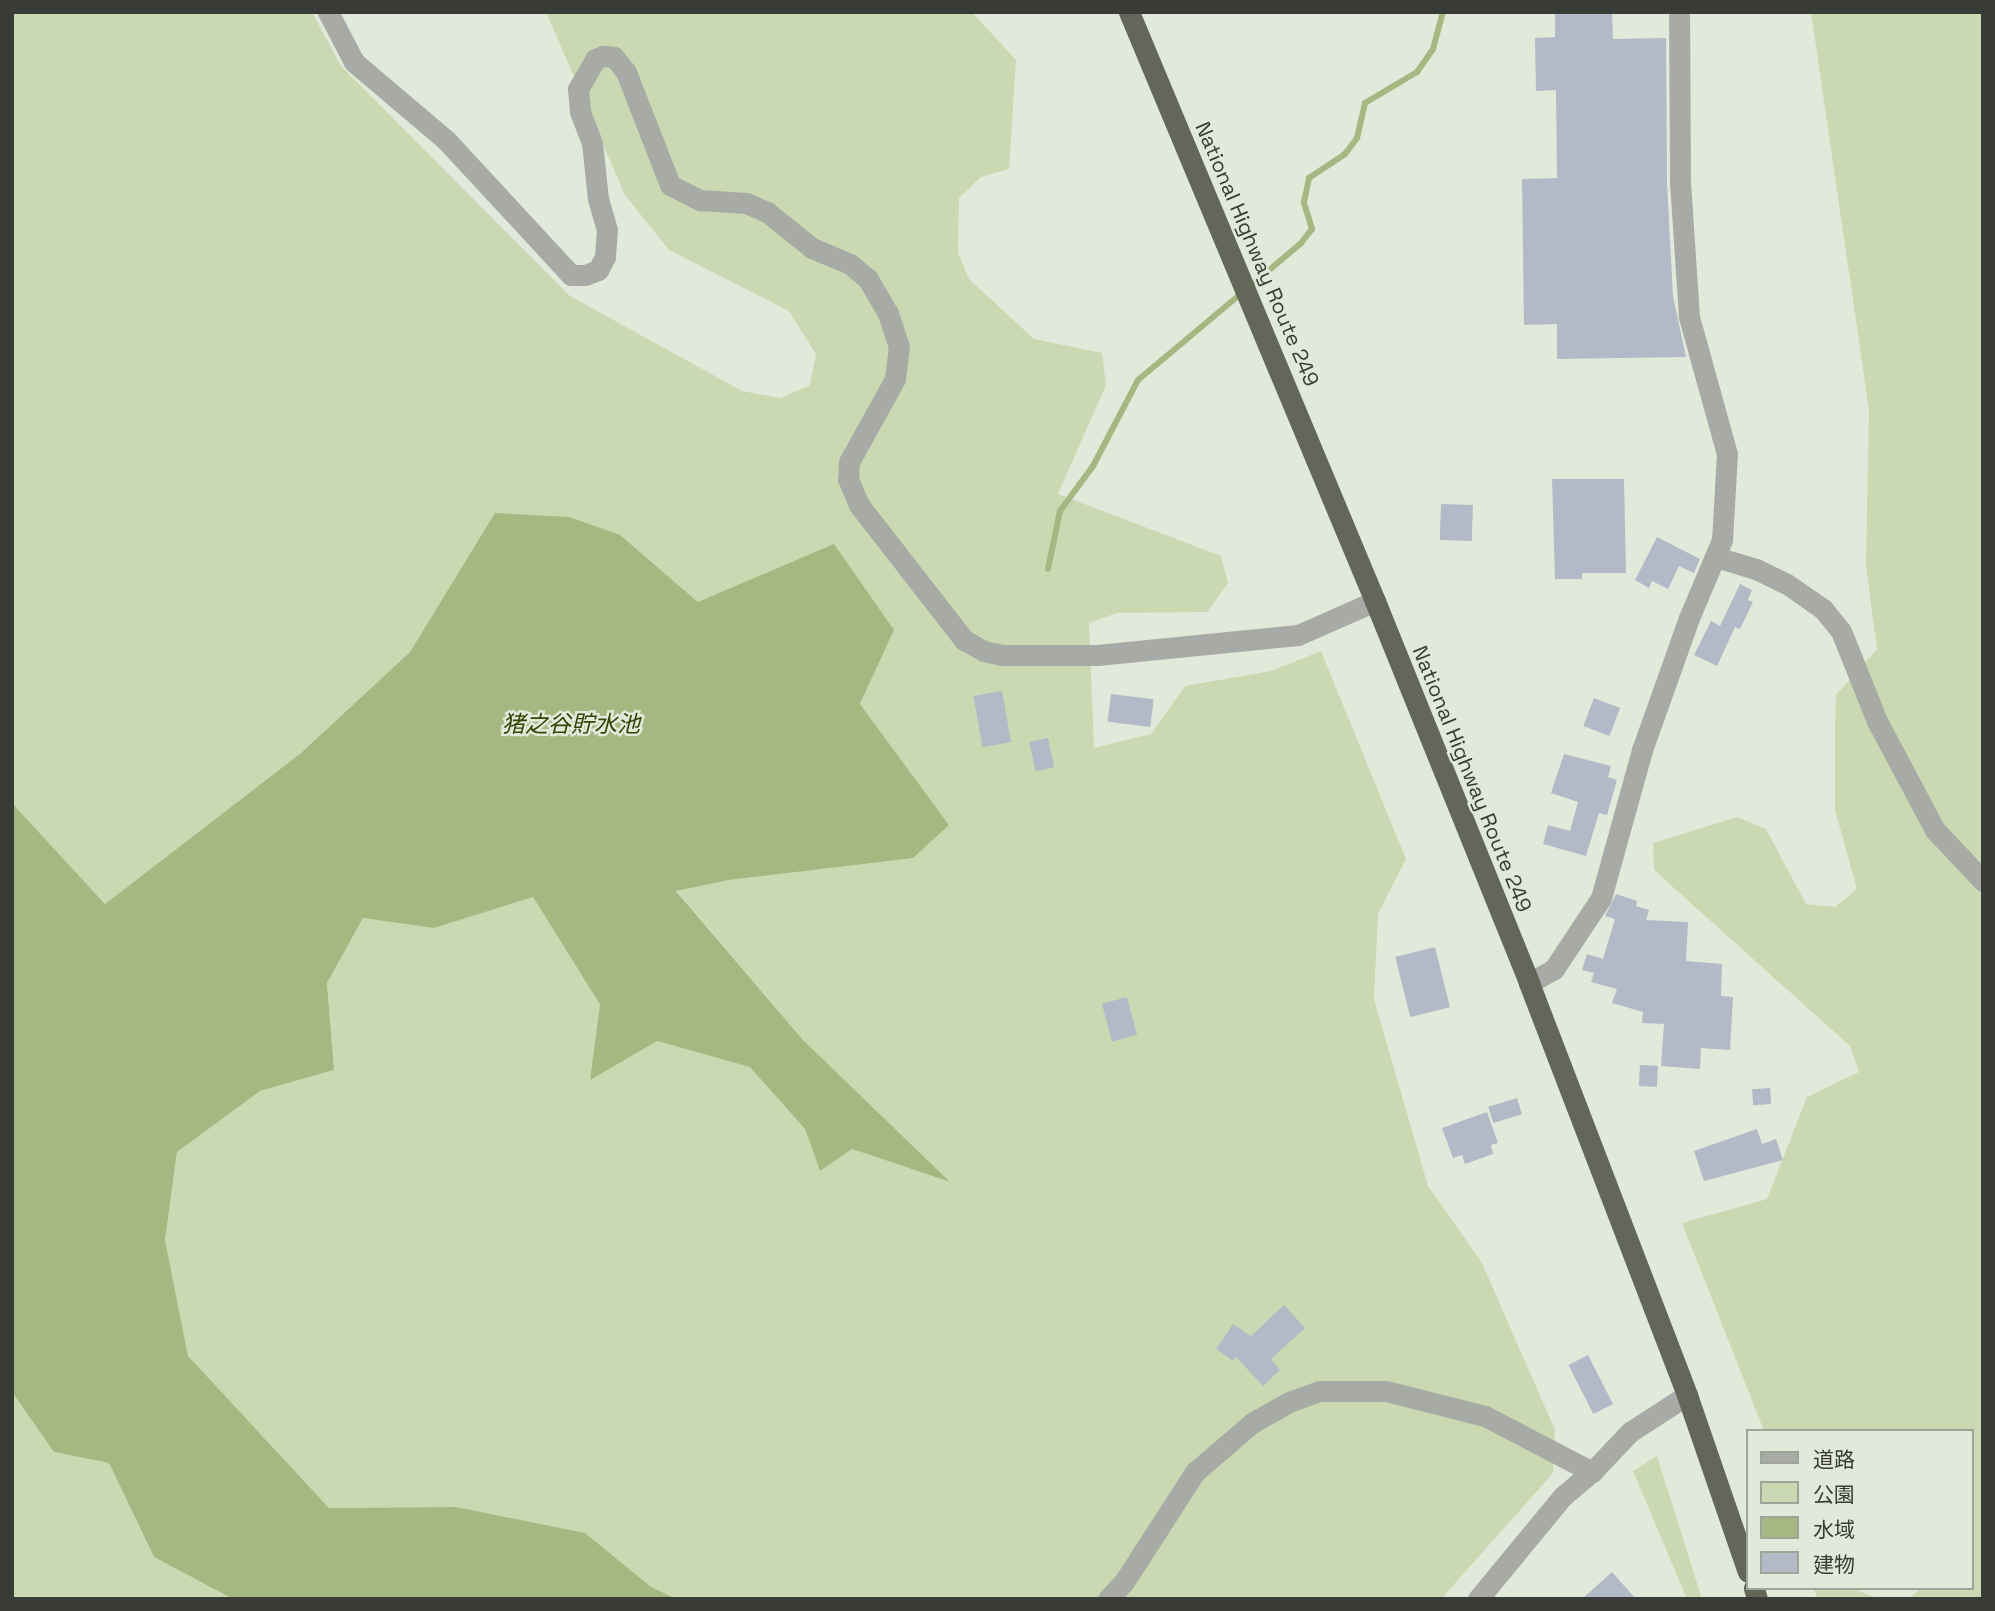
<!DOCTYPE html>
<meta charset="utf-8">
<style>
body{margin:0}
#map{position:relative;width:1995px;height:1611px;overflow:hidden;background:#e3e9da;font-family:"Space Grotesk","Noto Sans JP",sans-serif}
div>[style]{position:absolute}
.green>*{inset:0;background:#cbd9b3}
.water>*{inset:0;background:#a5b882}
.stream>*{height:6px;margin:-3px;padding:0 3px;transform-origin:3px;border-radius:3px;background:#a5b882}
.building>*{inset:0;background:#b1bac6;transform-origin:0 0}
.minor>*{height:21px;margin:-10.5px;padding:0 10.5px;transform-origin:10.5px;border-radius:10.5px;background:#a8aba5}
.highway>*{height:21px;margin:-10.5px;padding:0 10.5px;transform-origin:10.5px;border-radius:10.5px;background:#62675a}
span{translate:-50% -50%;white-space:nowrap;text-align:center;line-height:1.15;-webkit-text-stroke:5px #e3e9da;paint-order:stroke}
.street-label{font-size:21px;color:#393c36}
.water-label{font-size:23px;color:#324304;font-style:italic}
.frame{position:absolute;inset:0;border:14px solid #393c36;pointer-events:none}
.legend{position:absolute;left:1746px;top:1429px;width:228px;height:161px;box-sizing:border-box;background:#e3e9da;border:2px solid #9fa498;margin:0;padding:9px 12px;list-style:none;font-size:21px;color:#393c36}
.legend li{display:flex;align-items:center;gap:14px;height:35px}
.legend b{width:35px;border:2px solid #9fa498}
</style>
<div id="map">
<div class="green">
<div style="clip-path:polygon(12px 12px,312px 12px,341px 66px,570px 296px,742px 391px,781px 398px,810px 385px,816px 354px,789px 311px,669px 250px,625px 195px,546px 12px,972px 12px,1016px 60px,1009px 169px,981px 177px,959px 198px,958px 253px,969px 279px,1034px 339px,1102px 353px,1106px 385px,1058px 494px,1221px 556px,1228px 583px,1207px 612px,1117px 613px,1089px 623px,1094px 748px,1151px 734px,1185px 686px,1271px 671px,1321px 651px,1406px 859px,1378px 914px,1374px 999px,1428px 1186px,1482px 1263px,1555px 1430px,1553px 1473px,1441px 1599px,676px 1599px,456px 1507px,329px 1508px,188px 1357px,165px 1240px,177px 1152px,260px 1091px,334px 1070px,327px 983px,363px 918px,434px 928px,533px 897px,600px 1006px,657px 1041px,751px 1067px,805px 1129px,820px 1171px,852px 1149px,949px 1182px,803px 1040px,676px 890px,949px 825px,860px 704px,894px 630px,759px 578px,698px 602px,620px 535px,495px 514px,410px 652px,301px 753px,105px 904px,12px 803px)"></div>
<div style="clip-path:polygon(1811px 12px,1983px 12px,1983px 1599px,1909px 1599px,1921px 1588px,1972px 1588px,1972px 1431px,1764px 1431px,1682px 1223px,1767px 1199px,1807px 1097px,1859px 1072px,1850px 1046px,1654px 870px,1653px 843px,1737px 817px,1766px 829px,1806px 904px,1835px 907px,1857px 889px,1835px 810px,1835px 725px,1836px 695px,1877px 649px,1866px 566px,1869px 410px)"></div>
<div style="clip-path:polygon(12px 1392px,54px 1452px,109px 1463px,154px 1557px,233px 1599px,12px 1599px)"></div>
<div style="clip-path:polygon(1657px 1456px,1702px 1599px,1687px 1599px,1633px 1471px)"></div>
<div style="clip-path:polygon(1814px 1588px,1851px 1588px,1879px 1599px,1817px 1599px)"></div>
</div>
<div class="water">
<div style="clip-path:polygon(495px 513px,569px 517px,620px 535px,698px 602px,834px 544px,894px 630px,860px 704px,949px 825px,913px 858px,728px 880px,676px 891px,803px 1040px,950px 1182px,852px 1149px,820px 1171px,805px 1129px,750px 1067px,657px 1041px,590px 1080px,600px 1005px,533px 897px,434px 928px,363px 918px,327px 983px,334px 1070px,260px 1091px,177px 1152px,165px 1240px,188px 1356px,329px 1508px,456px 1507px,585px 1533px,651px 1587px,676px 1599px,233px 1599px,154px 1557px,109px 1463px,54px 1452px,12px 1392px,12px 803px,105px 904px,301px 753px,410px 652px)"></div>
</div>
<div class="stream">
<div style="left:1048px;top:569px;width:59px;rotate:-78.3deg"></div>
<div style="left:1060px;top:511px;width:56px;rotate:-53.7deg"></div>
<div style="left:1093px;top:466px;width:97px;rotate:-62.4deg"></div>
<div style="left:1138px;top:380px;width:213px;rotate:-40deg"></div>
<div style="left:1301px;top:243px;width:18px;rotate:-52deg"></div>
<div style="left:1312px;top:229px;width:28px;rotate:-107deg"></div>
<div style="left:1304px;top:202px;width:25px;rotate:-78deg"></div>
<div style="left:1309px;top:178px;width:43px;rotate:-33.7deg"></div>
<div style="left:1345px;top:154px;width:20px;rotate:-53deg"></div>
<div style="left:1357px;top:138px;width:36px;rotate:-77deg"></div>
<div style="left:1365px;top:103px;width:61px;rotate:-30.8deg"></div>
<div style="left:1417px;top:72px;width:28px;rotate:-55deg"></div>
<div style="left:1433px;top:49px;width:38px;rotate:-75deg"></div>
</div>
<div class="building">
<div style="clip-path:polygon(1555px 12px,1612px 12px,1613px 39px,1666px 38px,1667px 183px,1673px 296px,1686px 357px,1557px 359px,1557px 324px,1524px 325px,1522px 179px,1557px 178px,1556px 90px,1536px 91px,1535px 38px,1555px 37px)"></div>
<div style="clip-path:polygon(1552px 479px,1624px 479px,1626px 573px,1582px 573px,1582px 579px,1555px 579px)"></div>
<div style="left:1441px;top:504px;width:32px;height:36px;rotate:2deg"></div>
<div style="clip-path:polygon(1657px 537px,1700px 559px,1694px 573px,1679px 566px,1668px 589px,1652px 581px,1649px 588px,1635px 580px)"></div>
<div style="clip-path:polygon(1740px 584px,1752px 590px,1748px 600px,1753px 602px,1740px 629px,1735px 627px,1717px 666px,1694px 655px,1711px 621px,1720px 626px)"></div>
<div style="left:1002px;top:691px;width:52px;height:29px;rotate:80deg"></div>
<div style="left:1111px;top:694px;width:43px;height:28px;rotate:7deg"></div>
<div style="left:1594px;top:698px;width:28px;height:30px;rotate:21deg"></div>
<div style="left:1048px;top:738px;width:30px;height:19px;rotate:78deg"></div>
<div style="clip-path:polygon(1564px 754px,1611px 766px,1608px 777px,1617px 780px,1607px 815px,1599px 813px,1586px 856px,1543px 844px,1548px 825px,1570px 831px,1578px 802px,1551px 793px)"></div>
<div style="clip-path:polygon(1616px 894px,1637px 901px,1636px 906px,1649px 910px,1646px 920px,1688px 922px,1686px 961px,1722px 964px,1721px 996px,1733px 997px,1730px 1050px,1701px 1048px,1700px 1069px,1661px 1066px,1664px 1024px,1642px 1023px,1643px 1012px,1612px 1003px,1617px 989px,1591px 982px,1594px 973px,1582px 970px,1587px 954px,1603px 959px,1615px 919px,1605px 916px)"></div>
<div style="left:1435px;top:947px;width:62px;height:41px;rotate:76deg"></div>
<div style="left:1127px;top:997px;width:39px;height:26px;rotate:75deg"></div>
<div style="left:1640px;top:1065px;width:18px;height:21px;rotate:3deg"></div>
<div style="left:1770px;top:1088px;width:16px;height:18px;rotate:86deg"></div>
<div style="left:1517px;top:1098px;width:17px;height:30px;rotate:73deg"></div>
<div style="clip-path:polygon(1487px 1112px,1498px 1143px,1491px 1145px,1493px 1154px,1465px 1164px,1462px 1155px,1453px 1158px,1442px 1128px)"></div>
<div style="clip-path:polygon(1757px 1129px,1762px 1144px,1776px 1139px,1783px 1160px,1704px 1181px,1694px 1151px)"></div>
<div style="clip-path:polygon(1284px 1305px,1305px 1328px,1271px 1359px,1280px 1370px,1263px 1386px,1236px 1357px,1233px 1361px,1216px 1349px,1233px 1324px,1251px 1336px)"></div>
<div style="left:1588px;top:1355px;width:55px;height:22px;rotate:63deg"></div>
<div style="clip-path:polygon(1612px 1572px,1636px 1599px,1582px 1599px)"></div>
</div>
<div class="minor">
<div style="left:328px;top:12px;width:56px;rotate:62.5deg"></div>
<div style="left:354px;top:62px;width:121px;rotate:40.3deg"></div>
<div style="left:446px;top:140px;width:184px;rotate:47.2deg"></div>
<div style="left:571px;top:275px;width:14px"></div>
<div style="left:585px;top:275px;width:14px;rotate:-21deg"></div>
<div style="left:598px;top:270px;width:15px;rotate:-62deg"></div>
<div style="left:605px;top:257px;width:27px;rotate:-86deg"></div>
<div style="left:607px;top:230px;width:32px;rotate:-106deg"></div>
<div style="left:598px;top:199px;width:56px;rotate:-96.1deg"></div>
<div style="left:592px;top:143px;width:34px;rotate:-111deg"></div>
<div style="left:580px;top:111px;width:22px;rotate:-95deg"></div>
<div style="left:578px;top:89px;width:34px;rotate:-60deg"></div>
<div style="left:595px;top:59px;width:9px;rotate:-21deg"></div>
<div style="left:603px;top:56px;width:11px;rotate:5deg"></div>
<div style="left:614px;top:57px;width:19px;rotate:51deg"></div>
<div style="left:626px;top:72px;width:121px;rotate:68.7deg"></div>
<div style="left:670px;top:185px;width:34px;rotate:27deg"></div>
<div style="left:700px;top:200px;width:46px;rotate:3.7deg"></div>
<div style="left:746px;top:203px;width:23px;rotate:23deg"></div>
<div style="left:767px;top:212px;width:58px;rotate:38.7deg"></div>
<div style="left:812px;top:248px;width:41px;rotate:22.8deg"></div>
<div style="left:850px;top:264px;width:23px;rotate:40deg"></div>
<div style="left:868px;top:279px;width:39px;rotate:60deg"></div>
<div style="left:888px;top:313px;width:35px;rotate:72deg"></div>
<div style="left:899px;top:346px;width:33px;rotate:97deg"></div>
<div style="left:895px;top:379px;width:95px;rotate:119deg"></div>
<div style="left:849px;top:462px;width:17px;rotate:93deg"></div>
<div style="left:848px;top:479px;width:28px;rotate:67deg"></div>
<div style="left:859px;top:505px;width:171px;rotate:52.1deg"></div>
<div style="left:964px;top:640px;width:23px;rotate:29deg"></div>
<div style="left:984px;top:651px;width:18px;rotate:13deg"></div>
<div style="left:1002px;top:655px;width:95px"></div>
<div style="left:1097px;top:655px;width:202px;rotate:-5.7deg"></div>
<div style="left:1298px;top:635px;width:84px;rotate:-23.8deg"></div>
<div style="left:1716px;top:557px;width:42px;rotate:16.7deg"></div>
<div style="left:1756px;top:569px;width:34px;rotate:26deg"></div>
<div style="left:1787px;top:584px;width:44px;rotate:34.8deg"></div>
<div style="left:1823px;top:609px;width:28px;rotate:51deg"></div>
<div style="left:1841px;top:631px;width:97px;rotate:68.2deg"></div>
<div style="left:1877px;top:721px;width:123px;rotate:62deg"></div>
<div style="left:1935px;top:830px;width:70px;rotate:46.7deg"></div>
<div style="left:1529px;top:983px;width:29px;rotate:-29deg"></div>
<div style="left:1554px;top:969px;width:85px;rotate:-56.5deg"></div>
<div style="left:1601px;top:898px;width:154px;rotate:-74.5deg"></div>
<div style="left:1642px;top:750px;width:140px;rotate:-70.4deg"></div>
<div style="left:1689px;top:618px;width:85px;rotate:-67.1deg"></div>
<div style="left:1722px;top:540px;width:86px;rotate:-86.7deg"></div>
<div style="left:1727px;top:454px;width:142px;rotate:-105.5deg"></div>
<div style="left:1689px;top:317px;width:134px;rotate:-93.8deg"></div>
<div style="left:1680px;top:183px;width:171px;rotate:-90.3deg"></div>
<div style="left:1108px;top:1599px;width:23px;rotate:-47deg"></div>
<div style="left:1124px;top:1582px;width:131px;rotate:-57.2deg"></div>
<div style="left:1195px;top:1472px;width:75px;rotate:-40.7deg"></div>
<div style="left:1252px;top:1423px;width:43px;rotate:-29.6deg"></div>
<div style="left:1289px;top:1402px;width:32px;rotate:-20deg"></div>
<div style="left:1319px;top:1391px;width:67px"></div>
<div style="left:1386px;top:1391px;width:102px;rotate:14.2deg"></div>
<div style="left:1485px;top:1416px;width:121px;rotate:27.6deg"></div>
<div style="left:1478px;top:1599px;width:134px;rotate:-50.5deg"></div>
<div style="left:1563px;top:1496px;width:38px;rotate:-40deg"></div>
<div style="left:1592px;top:1472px;width:55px;rotate:-46.5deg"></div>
<div style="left:1630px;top:1432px;width:68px;rotate:-33deg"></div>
</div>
<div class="highway">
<div style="left:1129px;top:12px;width:638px;rotate:67.33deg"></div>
<div style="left:1375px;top:601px;width:412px;rotate:68deg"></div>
<div style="left:1529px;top:983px;width:441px;rotate:69deg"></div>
<div style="left:1687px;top:1395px;width:187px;rotate:71deg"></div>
<div style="left:1754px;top:1588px;width:11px;rotate:75deg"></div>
</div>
<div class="street-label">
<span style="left:1257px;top:254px;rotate:67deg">National Highway Route 249</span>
<span style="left:1472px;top:779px;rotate:68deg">National Highway Route 249</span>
</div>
<div class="water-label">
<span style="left:571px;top:724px">猪之谷貯水池</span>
</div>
<div class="frame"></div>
<ul class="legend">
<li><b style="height:9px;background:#a8aba5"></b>道路</li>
<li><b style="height:19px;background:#cbd9b3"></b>公園</li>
<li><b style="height:19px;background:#a5b882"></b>水域</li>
<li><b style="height:19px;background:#b1bac6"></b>建物</li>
</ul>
</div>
